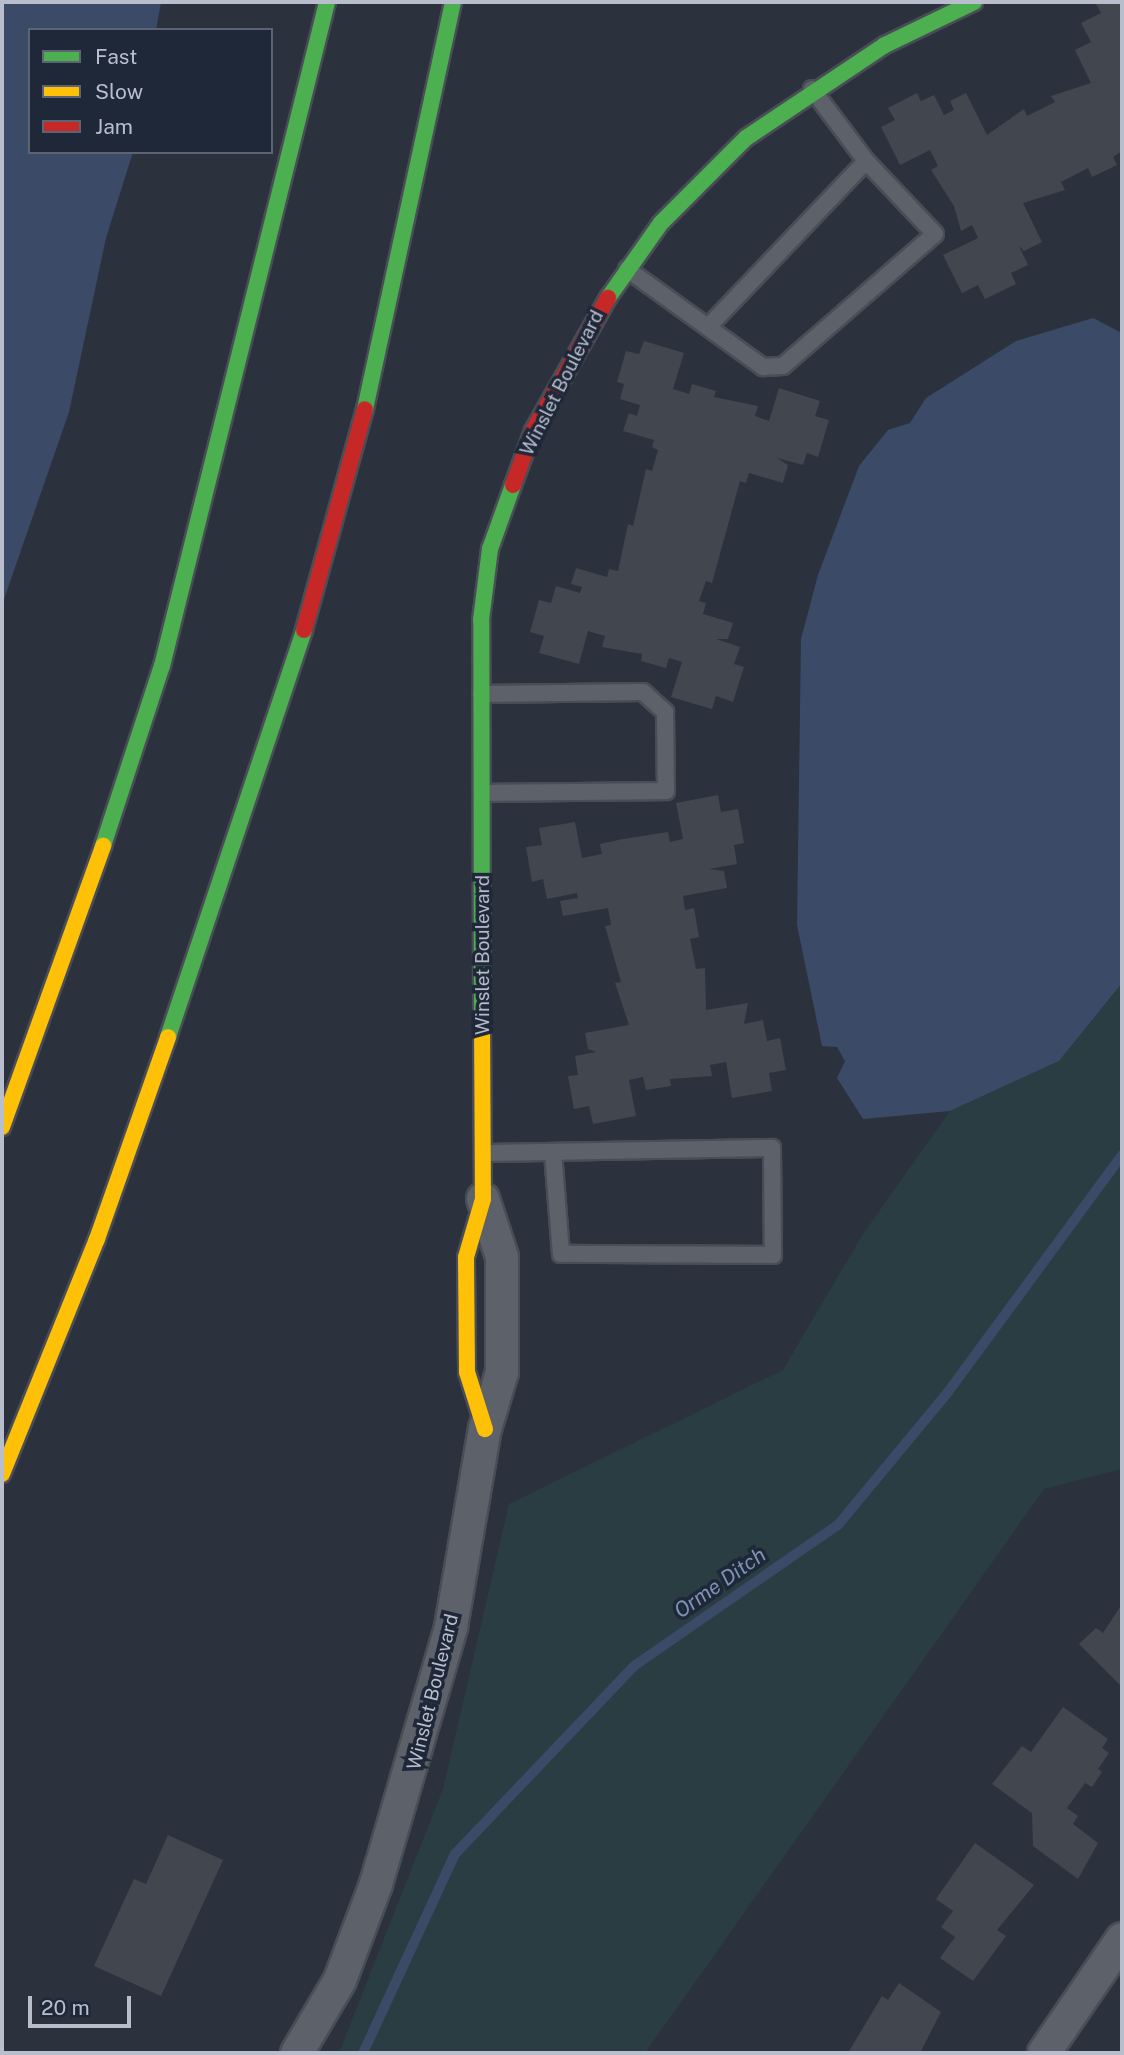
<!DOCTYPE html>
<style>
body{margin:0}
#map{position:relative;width:1124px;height:2055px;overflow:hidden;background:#2c323d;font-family:"Public Sans",sans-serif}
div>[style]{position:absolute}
.green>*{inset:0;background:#293d43}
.water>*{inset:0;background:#3a4a67}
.stream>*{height:10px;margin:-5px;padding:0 5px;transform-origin:5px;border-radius:5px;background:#3a4a67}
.building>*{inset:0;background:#41464f}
.roads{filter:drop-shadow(2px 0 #494d56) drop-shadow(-2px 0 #494d56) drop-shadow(0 2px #494d56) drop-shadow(0 -2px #494d56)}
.lane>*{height:16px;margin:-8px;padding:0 8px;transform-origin:8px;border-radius:8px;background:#5d616a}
.street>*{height:32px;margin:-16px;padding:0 16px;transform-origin:16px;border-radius:16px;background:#5d616a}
.fast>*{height:16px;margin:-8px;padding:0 8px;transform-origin:8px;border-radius:8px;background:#4caf50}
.slow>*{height:16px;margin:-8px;padding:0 8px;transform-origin:8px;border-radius:8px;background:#ffc107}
.jam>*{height:16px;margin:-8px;padding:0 8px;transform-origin:8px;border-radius:8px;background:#c62828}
span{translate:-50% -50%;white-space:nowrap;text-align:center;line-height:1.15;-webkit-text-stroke:7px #1f2838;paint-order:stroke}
.street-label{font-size:19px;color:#b8becc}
.water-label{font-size:21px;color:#7e92b3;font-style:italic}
.frame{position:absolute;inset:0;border:4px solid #b8becc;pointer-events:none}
.legend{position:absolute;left:28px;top:28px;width:245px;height:126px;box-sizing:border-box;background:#1f2838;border:2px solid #5c6473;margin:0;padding:9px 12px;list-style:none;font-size:21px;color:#b8becc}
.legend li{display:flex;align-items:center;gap:14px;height:35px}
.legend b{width:35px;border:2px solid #5c6473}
.scale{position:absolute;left:28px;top:1996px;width:103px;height:32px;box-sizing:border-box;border:4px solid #b8becc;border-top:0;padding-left:9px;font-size:21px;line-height:24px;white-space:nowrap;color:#b8becc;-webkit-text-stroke:5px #1f2838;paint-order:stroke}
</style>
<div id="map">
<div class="green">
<div style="clip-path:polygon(1122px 983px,1122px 1469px,1044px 1489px,645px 2053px,339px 2053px,443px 1789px,509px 1504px,783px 1370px,863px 1234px,950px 1111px,1059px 1061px)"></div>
</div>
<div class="water">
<div style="clip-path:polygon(2px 2px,161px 2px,156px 30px,30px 30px,30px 152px,133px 152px,106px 238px,69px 412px,2px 605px)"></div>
<div style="clip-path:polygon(1093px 318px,1122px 333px,1122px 983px,1059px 1061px,950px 1111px,863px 1119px,837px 1078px,845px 1061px,837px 1047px,822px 1046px,797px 925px,801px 639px,818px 575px,859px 466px,888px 430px,910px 423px,926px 398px,1016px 341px)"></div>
</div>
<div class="stream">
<div style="left:363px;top:2053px;width:219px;rotate:-65.2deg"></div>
<div style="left:455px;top:1854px;width:260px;rotate:-46.4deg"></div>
<div style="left:634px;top:1666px;width:248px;rotate:-34.7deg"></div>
<div style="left:838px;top:1525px;width:173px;rotate:-50.4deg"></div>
<div style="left:948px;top:1392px;width:294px;rotate:-53.7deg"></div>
</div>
<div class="building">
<div style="clip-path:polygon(1095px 2px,1122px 2px,1122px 151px,1113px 157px,1117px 165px,1092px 177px,1088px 168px,1061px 182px,1065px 190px,1023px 203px,1042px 242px,1024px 251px,1019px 246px,1028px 265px,1011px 273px,1016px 284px,985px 299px,978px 285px,962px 293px,943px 255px,978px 238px,972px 225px,961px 231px,954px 206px,931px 170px,938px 166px,930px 150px,900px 165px,881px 127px,895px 120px,888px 108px,917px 93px,921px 101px,934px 95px,944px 115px,954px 110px,950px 101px,966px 93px,987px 135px,1024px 109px,1027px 116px,1055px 102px,1051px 96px,1091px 83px,1075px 50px,1091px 42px,1081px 23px,1101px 13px)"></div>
<div style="clip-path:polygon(644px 341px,684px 353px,673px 389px,689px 394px,692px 384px,716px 391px,714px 397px,758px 406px,755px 416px,769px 421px,779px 388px,820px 401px,815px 416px,829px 420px,818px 457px,807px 453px,803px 465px,777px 458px,788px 465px,783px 483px,749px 473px,746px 483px,740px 481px,712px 583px,706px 581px,699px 601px,706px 603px,703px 614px,733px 623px,728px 639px,716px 639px,740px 647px,734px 664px,744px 667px,733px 702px,716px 696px,712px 709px,671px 697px,682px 662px,669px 658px,666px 668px,641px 661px,642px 654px,602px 647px,605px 636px,588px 631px,579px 664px,539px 653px,544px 636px,530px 632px,539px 600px,551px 603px,556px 586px,580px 593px,582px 587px,571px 584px,576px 568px,607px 577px,609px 569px,618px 571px,628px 524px,633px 526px,646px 469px,652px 471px,658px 450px,652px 447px,654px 440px,623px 431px,629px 413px,637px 416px,640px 405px,620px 399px,624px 384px,617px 382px,626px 351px,639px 354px)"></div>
<div style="clip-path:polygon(718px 795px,721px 812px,738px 809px,744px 843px,734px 845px,737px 864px,709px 869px,724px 871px,727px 888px,683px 896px,685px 910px,694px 908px,699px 937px,690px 939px,696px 969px,705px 968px,706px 1010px,748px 1003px,744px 1024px,763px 1020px,767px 1041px,780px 1038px,786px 1070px,769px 1073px,772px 1091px,732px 1098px,726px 1062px,710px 1065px,712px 1076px,670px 1079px,671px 1086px,646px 1090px,643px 1077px,629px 1080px,636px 1116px,593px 1124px,589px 1106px,574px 1109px,568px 1076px,578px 1075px,575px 1056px,596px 1052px,588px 1049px,585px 1033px,629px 1025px,615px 983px,621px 982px,605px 926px,611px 925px,608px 908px,563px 916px,560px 901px,578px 898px,577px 893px,547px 899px,543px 879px,532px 882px,526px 847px,542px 845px,539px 828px,575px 822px,582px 858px,602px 854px,600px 844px,623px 839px,668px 832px,670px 842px,683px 839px,676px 803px)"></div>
<div style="clip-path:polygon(1122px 1604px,1122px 1687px,1079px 1644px,1096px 1628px,1103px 1633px)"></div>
<div style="clip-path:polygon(1063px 1707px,1108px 1739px,1102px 1748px,1109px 1753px,1098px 1769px,1102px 1772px,1092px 1787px,1085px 1783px,1067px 1808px,1078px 1816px,1073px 1824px,1098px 1843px,1078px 1879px,1033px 1846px,1032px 1813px,992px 1784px,1022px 1746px,1031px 1752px)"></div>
<div style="clip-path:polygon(168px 1835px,223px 1860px,161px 1996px,94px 1966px,134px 1879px,146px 1884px)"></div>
<div style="clip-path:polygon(975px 1843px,1034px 1885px,997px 1930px,1006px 1936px,973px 1981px,940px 1958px,955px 1937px,941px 1927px,953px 1911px,936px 1899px)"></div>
<div style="clip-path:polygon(899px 1983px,941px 2012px,920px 2053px,848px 2053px,882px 1996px,888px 2000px)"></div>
</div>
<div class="roads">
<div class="lane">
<div style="left:627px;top:269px;width:168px;rotate:35.8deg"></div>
<div style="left:763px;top:367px;width:20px;rotate:-3deg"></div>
<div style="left:783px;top:366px;width:201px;rotate:-41deg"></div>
<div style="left:935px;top:234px;width:100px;rotate:-133.4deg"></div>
<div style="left:866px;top:161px;width:90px;rotate:-126.9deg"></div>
<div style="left:708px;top:327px;width:229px;rotate:-46.4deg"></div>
<div style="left:481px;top:694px;width:162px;rotate:-0.7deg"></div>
<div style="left:643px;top:692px;width:30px;rotate:42deg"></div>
<div style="left:665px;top:712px;width:79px;rotate:89.3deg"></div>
<div style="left:666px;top:791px;width:184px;rotate:179.4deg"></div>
<div style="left:483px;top:1153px;width:289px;rotate:-1deg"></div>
<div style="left:772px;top:1148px;width:107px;rotate:89.5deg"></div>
<div style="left:773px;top:1255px;width:212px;rotate:-179.7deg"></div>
<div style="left:561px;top:1254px;width:101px;rotate:-94.5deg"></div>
</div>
<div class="street">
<div style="left:297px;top:2053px;width:85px;rotate:-59.5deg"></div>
<div style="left:340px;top:1980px;width:103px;rotate:-69.4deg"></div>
<div style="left:376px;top:1884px;width:268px;rotate:-73.7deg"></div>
<div style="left:451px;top:1627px;width:201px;rotate:-80.3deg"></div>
<div style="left:485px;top:1429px;width:59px;rotate:-73.4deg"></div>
<div style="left:502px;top:1372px;width:115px;rotate:-90deg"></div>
<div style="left:502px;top:1257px;width:61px;rotate:-108.1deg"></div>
<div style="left:1044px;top:2053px;width:138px;rotate:-55.6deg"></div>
</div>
<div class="fast">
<div style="left:608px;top:298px;width:92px;rotate:-54.8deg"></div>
<div style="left:661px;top:223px;width:120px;rotate:-45deg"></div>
<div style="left:746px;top:138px;width:167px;rotate:-33.8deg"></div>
<div style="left:885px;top:45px;width:99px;rotate:-25.8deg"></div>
<div style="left:365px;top:409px;width:416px;rotate:-77.8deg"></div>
<div style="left:103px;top:846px;width:189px;rotate:-71.9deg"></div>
<div style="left:162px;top:666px;width:684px;rotate:-76.04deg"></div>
<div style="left:482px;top:1018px;width:398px;rotate:-90.1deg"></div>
<div style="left:481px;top:620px;width:72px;rotate:-82.8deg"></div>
<div style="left:490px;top:549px;width:68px;rotate:-70.2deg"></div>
<div style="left:168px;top:1037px;width:429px;rotate:-71.5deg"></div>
</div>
<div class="slow">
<div style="left:482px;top:1018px;width:181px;rotate:89.7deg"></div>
<div style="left:483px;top:1199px;width:60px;rotate:106.3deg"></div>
<div style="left:466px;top:1257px;width:115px;rotate:89.5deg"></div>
<div style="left:467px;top:1372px;width:60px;rotate:72.5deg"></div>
<div style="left:2px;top:1127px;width:299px;rotate:-70.2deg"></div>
<div style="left:2px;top:1474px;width:253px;rotate:-68deg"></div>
<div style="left:97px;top:1239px;width:214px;rotate:-70.6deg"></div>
</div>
<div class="jam">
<div style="left:513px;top:485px;width:58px;rotate:-69.7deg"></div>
<div style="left:533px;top:431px;width:153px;rotate:-60.6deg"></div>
<div style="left:304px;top:630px;width:229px;rotate:-74.6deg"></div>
</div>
</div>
<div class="street-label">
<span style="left:562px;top:383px;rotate:-63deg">Winslet Boulevard</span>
<span style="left:483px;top:955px;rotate:-90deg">Winslet Boulevard</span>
<span style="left:433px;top:1692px;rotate:-76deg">Winslet Boulevard</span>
</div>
<div class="water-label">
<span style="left:720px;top:1583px;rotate:-35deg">Orme Ditch</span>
</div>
<div class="frame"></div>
<ul class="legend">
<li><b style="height:9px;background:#4caf50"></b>Fast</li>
<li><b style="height:9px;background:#ffc107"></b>Slow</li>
<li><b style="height:9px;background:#c62828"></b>Jam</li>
</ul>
<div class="scale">20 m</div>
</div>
